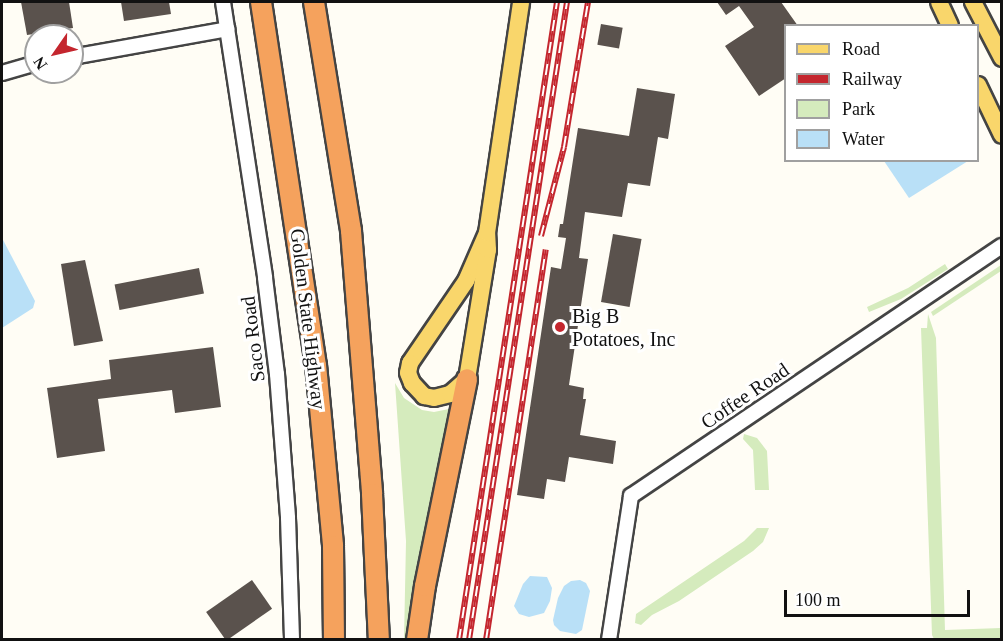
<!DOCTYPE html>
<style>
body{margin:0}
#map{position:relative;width:1003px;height:641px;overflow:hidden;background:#fffdf5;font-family:Georgia,serif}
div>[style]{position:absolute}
.green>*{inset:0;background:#d5ebbd}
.water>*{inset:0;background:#b9e0f7}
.building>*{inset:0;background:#5a524d;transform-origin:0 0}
.roads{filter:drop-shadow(2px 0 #444) drop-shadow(-2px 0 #444) drop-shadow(0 2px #444) drop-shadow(0 -2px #444)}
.minor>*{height:14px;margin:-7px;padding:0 7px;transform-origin:7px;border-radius:7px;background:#fff}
.major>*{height:16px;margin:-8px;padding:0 8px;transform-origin:8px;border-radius:8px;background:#f9d66b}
.highway>*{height:20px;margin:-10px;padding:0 10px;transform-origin:10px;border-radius:10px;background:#f5a25d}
.rail>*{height:6px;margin-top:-3px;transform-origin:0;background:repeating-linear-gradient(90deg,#fff 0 11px,#c4262e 0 22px);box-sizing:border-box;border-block:2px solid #c4262e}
.dots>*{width:16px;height:16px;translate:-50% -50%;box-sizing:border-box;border:3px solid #fff;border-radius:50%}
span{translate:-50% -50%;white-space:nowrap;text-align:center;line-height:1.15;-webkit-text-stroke:6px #fff;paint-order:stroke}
.poi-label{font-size:20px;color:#111}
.left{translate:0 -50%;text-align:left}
.street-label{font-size:20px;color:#111}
.frame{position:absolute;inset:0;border:3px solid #111;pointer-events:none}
.legend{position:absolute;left:784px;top:24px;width:195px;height:138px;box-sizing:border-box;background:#fff;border:2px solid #a0a0a0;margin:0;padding:8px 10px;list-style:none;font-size:18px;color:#111}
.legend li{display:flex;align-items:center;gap:12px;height:30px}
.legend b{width:30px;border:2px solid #a0a0a0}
.north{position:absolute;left:24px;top:24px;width:60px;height:60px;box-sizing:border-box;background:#fff;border:2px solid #a0a0a0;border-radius:50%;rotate:236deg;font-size:16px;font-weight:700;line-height:24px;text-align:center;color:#111}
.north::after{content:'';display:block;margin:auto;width:21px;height:27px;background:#c4262e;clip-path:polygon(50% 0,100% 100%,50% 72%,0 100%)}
.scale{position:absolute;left:784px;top:590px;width:186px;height:27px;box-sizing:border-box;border:3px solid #111;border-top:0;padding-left:8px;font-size:18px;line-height:21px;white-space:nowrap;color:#111;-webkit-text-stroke:4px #fff;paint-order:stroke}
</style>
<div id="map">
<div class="green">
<div style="clip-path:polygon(945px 264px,948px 269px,923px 285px,901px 299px,869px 312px,867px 307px,908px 288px)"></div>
<div style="clip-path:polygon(1001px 265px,1001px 271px,933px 316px,931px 312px)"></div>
<div style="clip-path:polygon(928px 314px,936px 338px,945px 630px,1001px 628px,1001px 639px,934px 639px,932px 635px,921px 328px,927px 328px)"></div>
<div style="clip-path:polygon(395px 383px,404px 398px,422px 410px,434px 412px,454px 408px,419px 567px,409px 639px,404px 639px,406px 541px)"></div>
<div style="clip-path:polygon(744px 434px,757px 438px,767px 451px,769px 490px,755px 490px,753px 450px,743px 439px)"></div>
<div style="clip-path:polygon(757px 528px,769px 528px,763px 542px,753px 551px,679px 601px,652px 615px,641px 625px,635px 623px,636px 614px,744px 541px)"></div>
</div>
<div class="water">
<div style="clip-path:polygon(884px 161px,968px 161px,909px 198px)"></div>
<div style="clip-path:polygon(2px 238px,35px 301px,33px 308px,2px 328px)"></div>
<div style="clip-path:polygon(530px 576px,547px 577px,552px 588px,550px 601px,544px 613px,529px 617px,519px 614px,514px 606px,523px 584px)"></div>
<div style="clip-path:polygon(580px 580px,586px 583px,590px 591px,582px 630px,576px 634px,560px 631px,554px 625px,553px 620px,558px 598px,564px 586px,571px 581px)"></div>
</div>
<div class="building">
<div style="clip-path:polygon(21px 2px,69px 2px,73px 28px,27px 35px)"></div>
<div style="clip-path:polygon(121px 2px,169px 2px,171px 14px,124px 21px)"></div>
<div style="clip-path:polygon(717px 2px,781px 2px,798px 26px,786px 26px,786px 78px,759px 96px,725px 46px,754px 27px,739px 6px,726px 15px)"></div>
<div style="left:601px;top:24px;width:22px;height:21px;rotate:10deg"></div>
<div style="clip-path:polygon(637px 88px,675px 94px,668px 139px,658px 137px,650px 186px,628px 183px,622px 217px,585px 212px,579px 258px,588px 259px,569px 385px,584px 388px,583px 399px,586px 399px,580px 435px,616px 441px,613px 464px,569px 457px,565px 482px,547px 479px,544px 499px,517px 495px,551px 267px,561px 269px,566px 238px,558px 237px,560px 224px,563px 224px,578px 128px,629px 136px)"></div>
<div style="left:613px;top:234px;width:29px;height:69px;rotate:10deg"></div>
<div style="clip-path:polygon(85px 260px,103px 341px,74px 346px,61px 264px)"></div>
<div style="left:199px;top:268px;width:26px;height:86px;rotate:79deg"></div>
<div style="clip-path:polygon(213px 347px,221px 407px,175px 413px,172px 390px,98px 399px,105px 451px,57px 458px,47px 388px,111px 379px,109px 360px)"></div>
<div style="left:252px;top:580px;width:35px;height:56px;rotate:55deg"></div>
</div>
<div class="roads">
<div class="minor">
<div style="left:223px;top:2px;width:279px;rotate:81.3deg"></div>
<div style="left:265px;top:278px;width:97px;rotate:82.9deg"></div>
<div style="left:277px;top:374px;width:144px;rotate:85.6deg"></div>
<div style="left:288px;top:518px;width:122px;rotate:88.1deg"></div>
<div style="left:72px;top:57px;width:158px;rotate:-10.2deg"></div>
<div style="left:2px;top:73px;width:35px;rotate:-16deg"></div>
<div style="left:609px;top:640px;width:146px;rotate:-81.3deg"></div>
<div style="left:631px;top:496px;width:447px;rotate:-34deg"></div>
</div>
<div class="major">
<div style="left:939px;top:2px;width:26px;rotate:65deg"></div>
<div style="left:973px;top:2px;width:63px;rotate:62.6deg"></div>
<div style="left:978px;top:85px;width:55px;rotate:64.4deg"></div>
<div style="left:487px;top:233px;width:52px;rotate:113.6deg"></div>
<div style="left:466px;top:281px;width:99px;rotate:124.3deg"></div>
<div style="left:410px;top:363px;width:10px;rotate:101deg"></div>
<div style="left:408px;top:373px;width:11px;rotate:68deg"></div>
<div style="left:412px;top:383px;width:18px;rotate:47deg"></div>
<div style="left:424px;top:396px;width:10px;rotate:11deg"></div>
<div style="left:434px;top:398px;width:16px;rotate:-14deg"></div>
<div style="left:450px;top:394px;width:23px;rotate:-41deg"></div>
<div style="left:467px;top:379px;width:131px;rotate:-80.8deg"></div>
<div style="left:488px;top:250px;width:17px;rotate:-93deg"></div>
<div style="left:487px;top:233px;width:233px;rotate:-81.6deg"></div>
</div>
<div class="highway">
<div style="left:261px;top:2px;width:367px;rotate:81.4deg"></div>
<div style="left:316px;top:365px;width:182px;rotate:84.6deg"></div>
<div style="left:333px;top:546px;width:94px;rotate:89.4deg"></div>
<div style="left:314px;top:2px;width:232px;rotate:80.8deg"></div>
<div style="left:351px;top:231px;width:264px;rotate:85.4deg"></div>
<div style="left:372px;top:494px;width:146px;rotate:87.3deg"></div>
<div style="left:417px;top:640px;width:55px;rotate:-81.6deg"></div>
<div style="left:425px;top:586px;width:211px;rotate:-78.5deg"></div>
</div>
</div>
<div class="rail">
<div style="left:541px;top:236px;width:92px;rotate:-75.5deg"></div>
<div style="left:564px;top:147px;width:147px;rotate:-80.6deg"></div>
<div style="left:459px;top:640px;width:645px;rotate:-81.27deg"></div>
<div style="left:469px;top:640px;width:645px;rotate:-81.27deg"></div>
<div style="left:486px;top:640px;width:395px;rotate:-81.3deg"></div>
</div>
<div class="dots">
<div style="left:560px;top:327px;background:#c4262e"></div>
</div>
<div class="poi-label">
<span class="left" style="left:572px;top:328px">Big B<br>Potatoes, Inc</span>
</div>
<div class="street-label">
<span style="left:308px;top:319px;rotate:83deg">Golden State Highway</span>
<span style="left:253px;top:339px;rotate:-97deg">Saco Road</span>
<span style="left:745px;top:396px;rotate:-34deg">Coffee Road</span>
</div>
<div class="frame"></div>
<ul class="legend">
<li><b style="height:8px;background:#f9d66b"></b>Road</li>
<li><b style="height:8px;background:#c4262e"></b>Railway</li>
<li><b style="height:16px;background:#d5ebbd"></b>Park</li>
<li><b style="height:16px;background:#b9e0f7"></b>Water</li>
</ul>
<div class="north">N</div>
<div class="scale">100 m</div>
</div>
